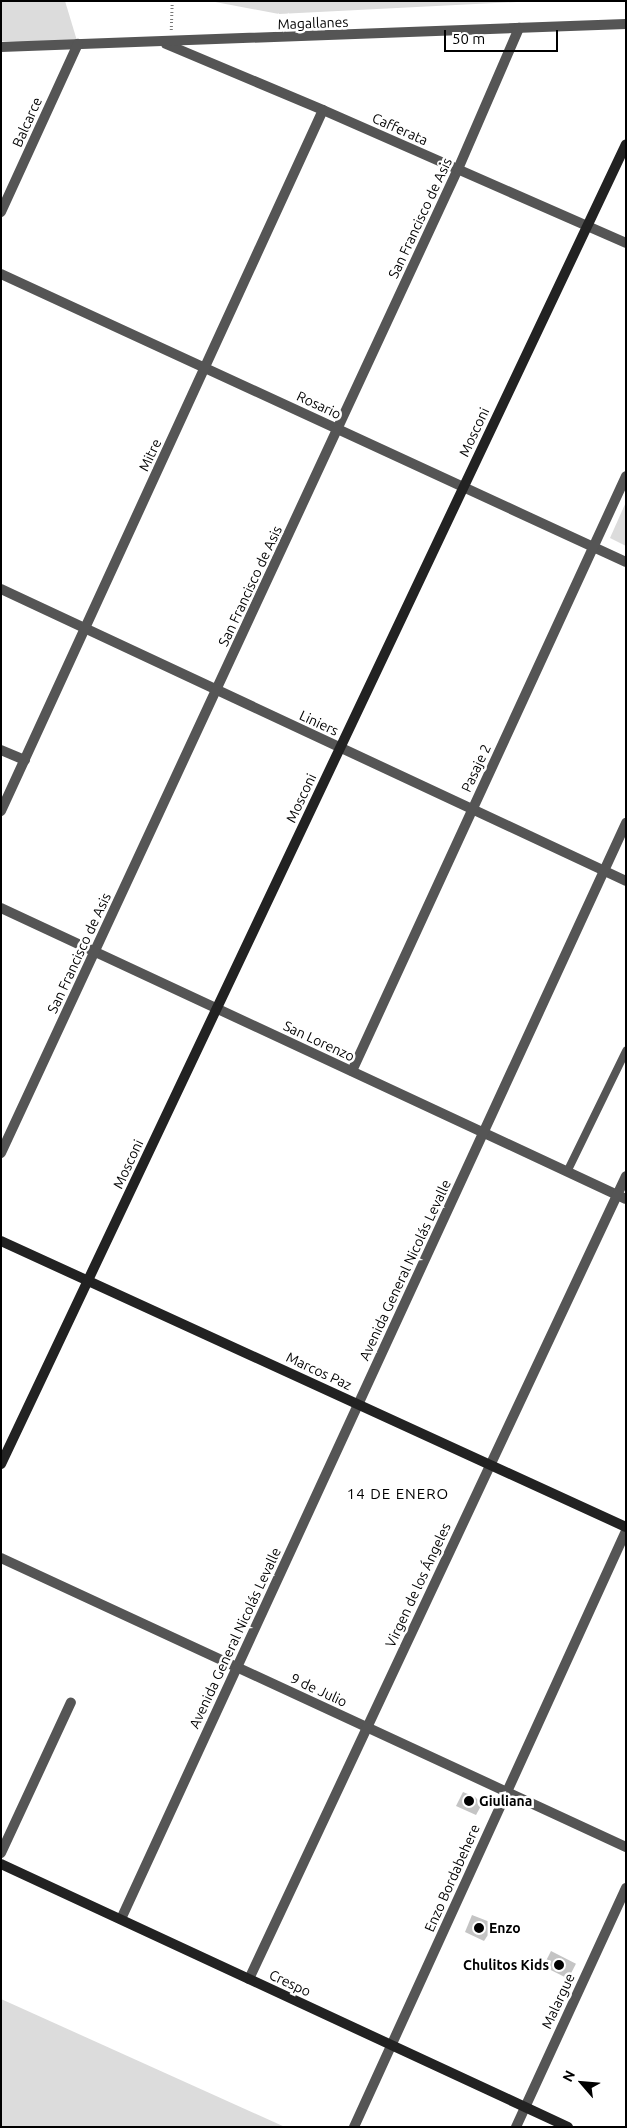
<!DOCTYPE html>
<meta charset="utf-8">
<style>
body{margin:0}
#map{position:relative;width:627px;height:2128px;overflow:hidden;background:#fff;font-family:Ubuntu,sans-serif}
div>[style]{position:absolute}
.green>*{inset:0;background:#dcdcdc}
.building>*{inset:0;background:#c4c4c4;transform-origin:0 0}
.path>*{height:2.5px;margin-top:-1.25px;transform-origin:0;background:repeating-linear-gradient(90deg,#777 0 1px,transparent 0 3.5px)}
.lane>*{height:8px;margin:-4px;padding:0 4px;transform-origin:4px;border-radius:4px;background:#555}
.street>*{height:10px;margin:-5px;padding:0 5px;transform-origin:5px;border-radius:5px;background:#555}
.secondary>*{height:10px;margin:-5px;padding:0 5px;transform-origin:5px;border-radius:5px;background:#222}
.dots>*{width:14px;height:14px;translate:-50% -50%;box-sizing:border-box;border:2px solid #fff;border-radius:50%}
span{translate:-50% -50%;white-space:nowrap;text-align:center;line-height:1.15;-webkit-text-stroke:5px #fff;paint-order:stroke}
.street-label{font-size:14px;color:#000}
.poi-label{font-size:14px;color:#000;font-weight:700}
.left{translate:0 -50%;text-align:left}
.right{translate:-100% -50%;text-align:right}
.neighbourhood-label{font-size:15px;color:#000;letter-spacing:1px}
.frame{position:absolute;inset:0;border:2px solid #000;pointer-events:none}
.north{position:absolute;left:557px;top:2058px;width:50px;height:50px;-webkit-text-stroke:4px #fff;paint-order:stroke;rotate:297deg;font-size:14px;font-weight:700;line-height:20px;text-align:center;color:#000}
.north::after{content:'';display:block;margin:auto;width:18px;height:22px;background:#000;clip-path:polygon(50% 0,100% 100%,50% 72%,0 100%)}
.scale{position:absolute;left:444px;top:30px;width:114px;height:22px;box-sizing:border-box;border:2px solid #000;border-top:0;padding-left:6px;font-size:15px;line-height:18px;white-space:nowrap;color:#000;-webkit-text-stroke:4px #fff;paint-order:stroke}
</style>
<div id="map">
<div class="green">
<div style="clip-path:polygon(1px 1px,65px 1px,78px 44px,1px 41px)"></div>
<div style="clip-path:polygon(210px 1px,536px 1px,279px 14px)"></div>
<div style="clip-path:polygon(626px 502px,626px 546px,610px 538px)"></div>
<div style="clip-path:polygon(1px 1999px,285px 2127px,1px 2127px)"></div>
</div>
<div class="building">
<div style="clip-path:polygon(463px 1792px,475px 1797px,482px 1804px,476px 1815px,456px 1806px)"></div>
<div style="clip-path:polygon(472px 1915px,495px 1924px,484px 1941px,465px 1932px)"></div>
<div style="left:551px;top:1951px;width:28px;height:17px;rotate:27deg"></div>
</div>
<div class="path">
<div style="left:171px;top:30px;width:29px;rotate:-88deg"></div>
</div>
<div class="lane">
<div style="left:567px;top:1172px;width:135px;rotate:-64deg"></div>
</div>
<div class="street">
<div style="left:166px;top:44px;width:170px;rotate:22.8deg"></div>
<div style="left:323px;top:110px;width:331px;rotate:23.7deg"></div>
<div style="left:1px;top:47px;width:625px;rotate:-2.11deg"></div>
<div style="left:1px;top:212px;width:185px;rotate:-65.4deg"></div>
<div style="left:1px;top:274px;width:688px;rotate:24.74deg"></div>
<div style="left:1px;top:589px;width:690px;rotate:25.04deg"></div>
<div style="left:1px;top:750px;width:26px;rotate:23deg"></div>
<div style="left:1px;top:811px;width:771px;rotate:-65.33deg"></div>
<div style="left:1px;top:908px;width:689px;rotate:24.97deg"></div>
<div style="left:352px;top:1071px;width:655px;rotate:-65.27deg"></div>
<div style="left:1px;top:1153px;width:1085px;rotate:-65.09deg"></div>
<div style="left:458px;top:169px;width:154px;rotate:-66.6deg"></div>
<div style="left:1px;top:1558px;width:689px;rotate:24.82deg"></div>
<div style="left:1px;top:1853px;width:166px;rotate:-65.1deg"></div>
<div style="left:121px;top:1919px;width:1207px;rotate:-65.26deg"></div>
<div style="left:249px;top:1979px;width:887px;rotate:-64.85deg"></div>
<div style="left:354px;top:2127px;width:655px;rotate:-65.47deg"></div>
<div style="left:516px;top:2127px;width:263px;rotate:-65.3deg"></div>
</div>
<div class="secondary">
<div style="left:1px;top:1241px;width:687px;rotate:24.59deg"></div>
<div style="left:1px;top:1464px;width:1460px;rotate:-64.66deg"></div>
<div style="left:1px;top:1864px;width:625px;rotate:24.88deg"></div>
</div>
<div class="dots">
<div style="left:469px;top:1801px;background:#000"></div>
<div style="left:479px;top:1928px;background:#000"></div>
<div style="left:559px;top:1965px;background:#000"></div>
</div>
<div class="street-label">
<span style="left:313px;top:23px;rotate:-2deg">Magallanes</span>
<span style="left:27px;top:122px;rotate:-66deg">Balcarce</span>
<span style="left:400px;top:129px;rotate:24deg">Cafferata</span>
<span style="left:420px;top:218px;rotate:-65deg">San Francisco de Asis</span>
<span style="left:319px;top:405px;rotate:25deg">Rosario</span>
<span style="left:474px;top:432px;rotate:-65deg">Mosconi</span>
<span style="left:150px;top:455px;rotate:-65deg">Mitre</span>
<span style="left:250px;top:586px;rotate:-65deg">San Francisco de Asis</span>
<span style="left:319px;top:723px;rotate:25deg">Liniers</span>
<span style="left:476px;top:768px;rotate:-65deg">Pasaje 2</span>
<span style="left:301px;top:798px;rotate:-65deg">Mosconi</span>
<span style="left:79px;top:953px;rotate:-65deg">San Francisco de Asis</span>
<span style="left:319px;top:1041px;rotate:25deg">San Lorenzo</span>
<span style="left:128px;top:1164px;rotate:-65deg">Mosconi</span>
<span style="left:405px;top:1270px;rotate:-65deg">Avenida General Nicolás Levalle</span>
<span style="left:319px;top:1371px;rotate:25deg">Marcos Paz</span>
<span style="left:418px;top:1585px;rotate:-65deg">Virgen de los Ángeles</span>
<span style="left:235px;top:1638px;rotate:-65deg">Avenida General Nicolás Levalle</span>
<span style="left:319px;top:1690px;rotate:25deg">9 de Julio</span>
<span style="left:452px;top:1878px;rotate:-66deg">Enzo Bordabehere</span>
<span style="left:290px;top:1983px;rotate:25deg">Crespo</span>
<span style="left:558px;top:2001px;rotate:-65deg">Malargue</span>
</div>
<div class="poi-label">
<span class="left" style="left:479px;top:1801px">Giuliana</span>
<span class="left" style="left:489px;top:1928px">Enzo</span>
<span class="right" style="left:549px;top:1965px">Chulitos Kids</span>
</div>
<div class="neighbourhood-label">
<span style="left:398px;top:1494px">14 DE ENERO</span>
</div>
<div class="frame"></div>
<div class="north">N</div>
<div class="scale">50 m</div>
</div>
